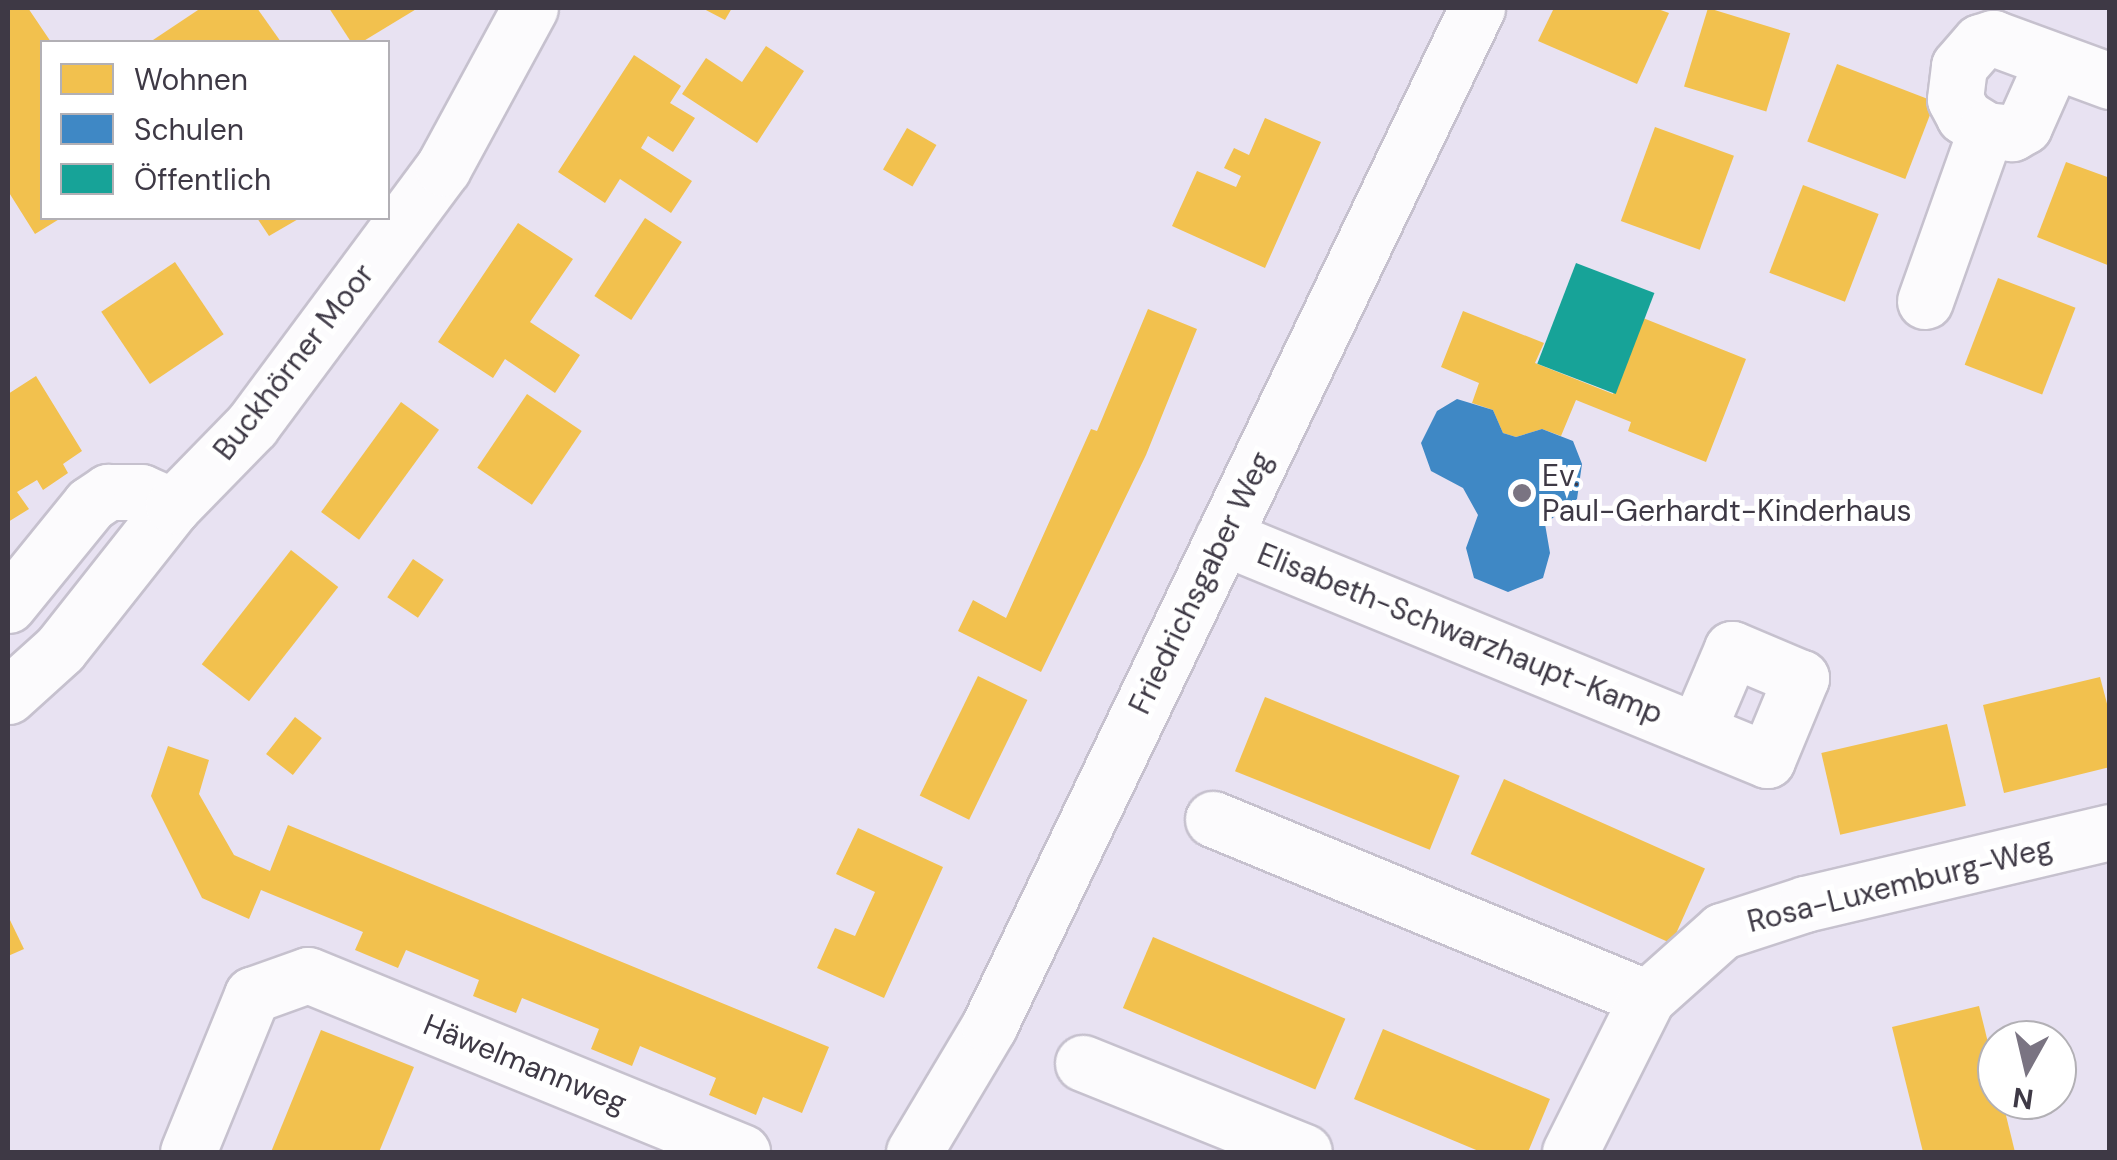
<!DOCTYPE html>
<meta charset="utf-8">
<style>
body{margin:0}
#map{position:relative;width:2117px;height:1160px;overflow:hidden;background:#e8e2f2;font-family:"DM Sans",sans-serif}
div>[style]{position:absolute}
.homes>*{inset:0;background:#f2c14e;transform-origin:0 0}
.schools>*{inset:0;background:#3f88c5}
.public>*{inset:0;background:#17a398;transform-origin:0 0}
.roads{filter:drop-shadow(2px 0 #c6c1ce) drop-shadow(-2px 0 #c6c1ce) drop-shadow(0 2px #c6c1ce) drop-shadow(0 -2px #c6c1ce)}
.minor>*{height:55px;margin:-27.5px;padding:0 27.5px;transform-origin:27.5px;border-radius:27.5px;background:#fcfbfd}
.dots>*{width:28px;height:28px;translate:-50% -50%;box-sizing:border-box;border:5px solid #fff;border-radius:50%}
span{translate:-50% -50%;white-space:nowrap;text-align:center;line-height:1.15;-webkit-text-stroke:10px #fff;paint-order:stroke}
.street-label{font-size:30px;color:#3e3945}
.poi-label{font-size:30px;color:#3e3945}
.left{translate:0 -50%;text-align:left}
.frame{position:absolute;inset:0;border:10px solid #3e3945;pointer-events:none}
.legend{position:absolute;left:40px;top:40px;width:350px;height:180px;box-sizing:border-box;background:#fff;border:2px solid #b2b0b5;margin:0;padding:12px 18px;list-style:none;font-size:30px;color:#3e3945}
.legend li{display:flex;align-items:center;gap:20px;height:50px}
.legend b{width:50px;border:2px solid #b2b0b5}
.north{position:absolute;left:1977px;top:1020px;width:100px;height:100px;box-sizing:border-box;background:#fff;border:2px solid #b2b0b5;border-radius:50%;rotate:188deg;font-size:28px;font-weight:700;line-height:40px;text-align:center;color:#3e3945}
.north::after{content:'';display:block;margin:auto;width:35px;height:45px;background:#7a7482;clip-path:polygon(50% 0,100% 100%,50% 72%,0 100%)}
</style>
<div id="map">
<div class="homes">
<div style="clip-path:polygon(8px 8px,28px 8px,51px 42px,42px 42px,42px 218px,61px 218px,35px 234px,8px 191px)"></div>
<div style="clip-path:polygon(201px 8px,257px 8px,281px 42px,150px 42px)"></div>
<div style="clip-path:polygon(329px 8px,418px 8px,362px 42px,351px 42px)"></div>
<div style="clip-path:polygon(702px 8px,732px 8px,725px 20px)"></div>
<div style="clip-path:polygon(1554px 8px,1655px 8px,1669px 13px,1637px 84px,1538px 41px)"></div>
<div style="left:1708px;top:8px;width:86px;height:82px;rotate:17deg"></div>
<div style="clip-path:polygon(766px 46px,804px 71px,757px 143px,682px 94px,706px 58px,742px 82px)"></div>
<div style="clip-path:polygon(634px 55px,681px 86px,670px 103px,695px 118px,673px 152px,648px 136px,641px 148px,692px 181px,671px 213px,620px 179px,605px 203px,558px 172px)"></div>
<div style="left:1837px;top:64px;width:105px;height:83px;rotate:21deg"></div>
<div style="clip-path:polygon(1265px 118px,1321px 142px,1265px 268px,1172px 226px,1197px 171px,1236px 187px,1241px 176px,1224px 168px,1234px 148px,1249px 155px)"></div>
<div style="left:1655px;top:127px;width:84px;height:100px;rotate:20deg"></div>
<div style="left:907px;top:128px;width:34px;height:48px;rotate:30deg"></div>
<div style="clip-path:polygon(2066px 162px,2110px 178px,2110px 266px,2037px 237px)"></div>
<div style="left:1803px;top:185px;width:81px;height:94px;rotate:21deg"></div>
<div style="clip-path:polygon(257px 218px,300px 218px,269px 236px)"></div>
<div style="left:645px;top:218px;width:44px;height:93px;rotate:33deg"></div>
<div style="clip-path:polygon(518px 223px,573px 259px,530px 322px,580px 355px,555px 393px,505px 359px,493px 378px,438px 342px)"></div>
<div style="left:175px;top:262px;width:87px;height:89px;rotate:56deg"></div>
<div style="left:1998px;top:278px;width:83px;height:93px;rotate:21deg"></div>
<div style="clip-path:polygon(1148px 309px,1197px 329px,1146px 455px,1041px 672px,958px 631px,973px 600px,1006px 618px,1091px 429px,1097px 431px)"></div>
<div style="clip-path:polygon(1463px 311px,1544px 343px,1535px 363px,1613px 394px,1643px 318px,1746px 359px,1706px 462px,1628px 431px,1631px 422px,1576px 400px,1561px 436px,1542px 429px,1516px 437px,1503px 433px,1493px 410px,1472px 403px,1479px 383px,1441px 367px)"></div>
<div style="clip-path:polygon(36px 376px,82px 451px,63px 464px,68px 473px,43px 490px,37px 480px,17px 492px,29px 509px,8px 522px,8px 394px)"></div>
<div style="left:527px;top:394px;width:66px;height:89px;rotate:34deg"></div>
<div style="left:401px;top:402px;width:47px;height:136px;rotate:36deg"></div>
<div style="left:291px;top:550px;width:60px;height:145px;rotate:38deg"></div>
<div style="left:413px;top:559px;width:37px;height:46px;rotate:34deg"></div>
<div style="left:978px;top:676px;width:55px;height:133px;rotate:26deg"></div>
<div style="clip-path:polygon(2100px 677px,2110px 715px,2110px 767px,2004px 793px,1983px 705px)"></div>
<div style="left:1265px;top:697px;width:210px;height:80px;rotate:22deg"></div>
<div style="left:295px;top:717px;width:34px;height:47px;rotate:38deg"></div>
<div style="left:1947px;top:724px;width:84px;height:129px;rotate:77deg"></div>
<div style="clip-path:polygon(168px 746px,209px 760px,199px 794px,234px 855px,270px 871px,288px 825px,829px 1047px,802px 1113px,763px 1097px,756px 1115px,709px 1095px,716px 1078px,640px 1046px,632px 1066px,591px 1049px,599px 1029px,522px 998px,516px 1013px,473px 996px,479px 980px,406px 950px,398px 968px,355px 950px,363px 932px,261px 890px,249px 919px,202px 898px,151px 796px)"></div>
<div style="left:1504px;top:779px;width:220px;height:82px;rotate:24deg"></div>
<div style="clip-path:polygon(858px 828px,943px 867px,884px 998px,817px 968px,835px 928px,855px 936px,875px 892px,836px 874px)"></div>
<div style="clip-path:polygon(8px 916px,24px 949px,8px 956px)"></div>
<div style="left:1153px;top:937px;width:209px;height:77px;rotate:23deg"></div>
<div style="clip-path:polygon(1979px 1006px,2015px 1152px,1923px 1152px,1892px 1027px)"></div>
<div style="clip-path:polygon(1383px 1029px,1550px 1099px,1528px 1152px,1481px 1152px,1354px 1099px)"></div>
<div style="clip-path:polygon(321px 1030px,414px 1067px,379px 1152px,271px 1152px)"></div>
</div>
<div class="schools">
<div style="clip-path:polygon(1457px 399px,1493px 410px,1503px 433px,1516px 437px,1542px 429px,1573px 441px,1582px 464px,1577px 499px,1545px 524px,1550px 553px,1543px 578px,1508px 592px,1474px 578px,1466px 548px,1478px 515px,1463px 488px,1431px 471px,1421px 443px,1437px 411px)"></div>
</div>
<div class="public">
<div style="left:1576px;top:263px;width:84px;height:108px;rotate:21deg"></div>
</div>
<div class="roads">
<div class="minor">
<div style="left:1986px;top:130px;width:26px;rotate:-148deg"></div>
<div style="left:1964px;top:116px;width:19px;rotate:-118deg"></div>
<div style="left:1955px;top:99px;width:33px;rotate:-83deg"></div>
<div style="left:1959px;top:66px;width:32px;rotate:-49deg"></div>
<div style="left:1980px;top:42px;width:14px;rotate:-17deg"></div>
<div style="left:1993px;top:38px;width:125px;rotate:20.2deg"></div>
<div style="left:1925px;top:301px;width:182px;rotate:-70.4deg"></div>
<div style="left:1986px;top:130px;width:26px;rotate:7deg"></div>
<div style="left:2012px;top:133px;width:14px;rotate:-30deg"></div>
<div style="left:2024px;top:126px;width:71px;rotate:-66deg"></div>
<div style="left:1223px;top:537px;width:588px;rotate:22.29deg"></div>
<div style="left:1767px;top:760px;width:89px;rotate:-67.5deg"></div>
<div style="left:1801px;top:678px;width:75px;rotate:-157.2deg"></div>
<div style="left:1732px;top:649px;width:89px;rotate:113.1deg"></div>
<div style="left:8px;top:605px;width:130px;rotate:-50.9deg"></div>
<div style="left:90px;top:504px;width:22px;rotate:-34deg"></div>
<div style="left:108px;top:492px;width:33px"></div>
<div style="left:141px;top:492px;width:35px;rotate:24deg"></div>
<div style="left:8px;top:696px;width:70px;rotate:-42.1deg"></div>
<div style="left:60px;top:649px;width:182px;rotate:-51.7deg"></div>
<div style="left:173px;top:506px;width:113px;rotate:-45.7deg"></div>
<div style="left:252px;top:425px;width:320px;rotate:-53.4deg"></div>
<div style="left:443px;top:168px;width:182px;rotate:-61.5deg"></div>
<div style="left:1213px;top:819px;width:469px;rotate:22.4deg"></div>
<div style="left:1083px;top:1063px;width:238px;rotate:21.9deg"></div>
<div style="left:188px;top:1152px;width:170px;rotate:-67.8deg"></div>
<div style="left:252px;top:995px;width:59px;rotate:-19.7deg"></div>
<div style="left:308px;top:975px;width:469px;rotate:22.2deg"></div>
<div style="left:914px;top:1152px;width:147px;rotate:-59.2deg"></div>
<div style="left:989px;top:1026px;width:1129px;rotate:-64.39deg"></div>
<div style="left:1570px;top:1152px;width:172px;rotate:-63.4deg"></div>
<div style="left:1647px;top:998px;width:101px;rotate:-41.8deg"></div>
<div style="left:1722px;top:931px;width:87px;rotate:-18deg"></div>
<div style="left:1805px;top:904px;width:313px;rotate:-13.3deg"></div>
</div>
</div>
<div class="dots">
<div style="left:1522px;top:493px;background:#7a7482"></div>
</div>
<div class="street-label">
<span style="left:294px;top:362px;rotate:-52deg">Buckhörner Moor</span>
<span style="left:1201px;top:583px;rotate:-64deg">Friedrichsgaber Weg</span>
<span style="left:1460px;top:634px;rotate:22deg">Elisabeth-Schwarzhaupt-Kamp</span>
<span style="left:1900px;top:885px;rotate:-14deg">Rosa-Luxemburg-Weg</span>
<span style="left:525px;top:1064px;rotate:22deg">Häwelmannweg</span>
</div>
<div class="poi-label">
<span class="left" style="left:1542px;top:493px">Ev.<br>Paul-Gerhardt-Kinderhaus</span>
</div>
<div class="frame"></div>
<ul class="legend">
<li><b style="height:28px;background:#f2c14e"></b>Wohnen</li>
<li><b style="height:28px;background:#3f88c5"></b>Schulen</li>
<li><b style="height:28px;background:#17a398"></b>Öffentlich</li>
</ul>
<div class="north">N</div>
</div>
